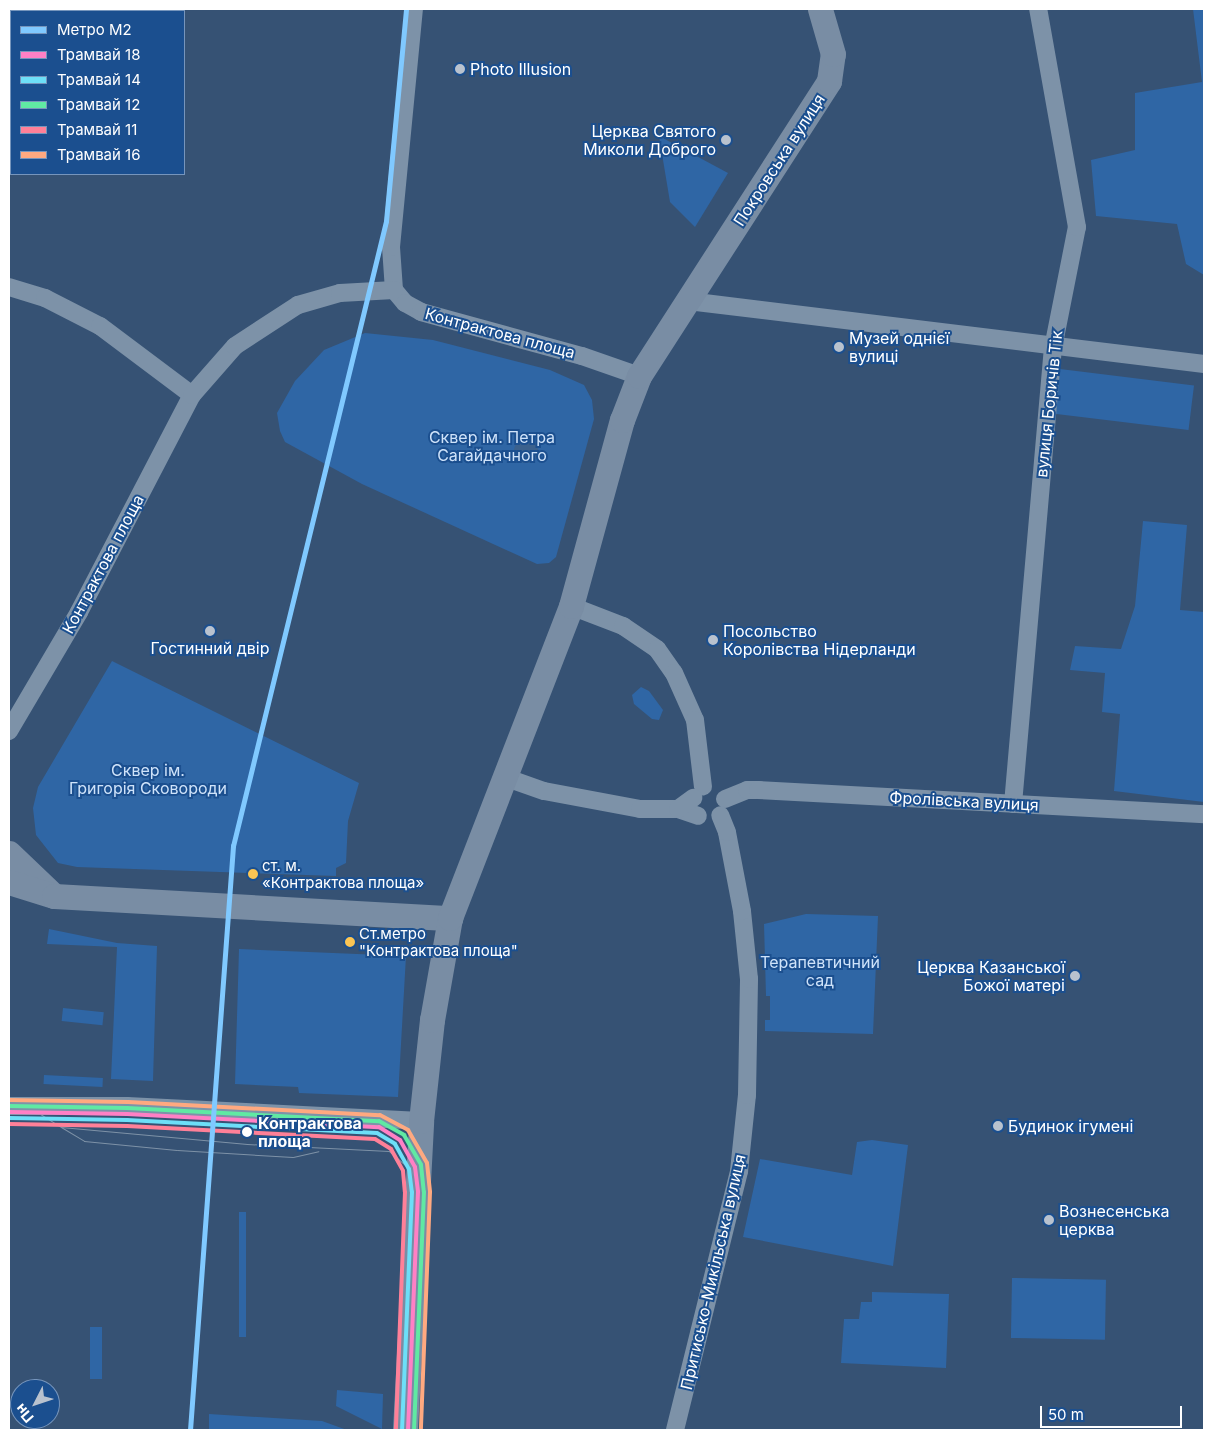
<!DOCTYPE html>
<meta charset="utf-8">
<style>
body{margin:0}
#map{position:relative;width:1213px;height:1439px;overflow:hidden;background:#365274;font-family:Inter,sans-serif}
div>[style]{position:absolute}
.green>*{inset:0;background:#2f66a5;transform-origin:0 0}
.water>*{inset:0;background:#3b618d}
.round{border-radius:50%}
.street>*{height:18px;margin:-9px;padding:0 9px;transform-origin:9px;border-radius:9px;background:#7d92a8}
.secondary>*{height:25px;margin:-12.5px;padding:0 12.5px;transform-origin:12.5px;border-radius:12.5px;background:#798da4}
.tram>*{height:1px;margin:-0.5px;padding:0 0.5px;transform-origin:0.5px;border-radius:0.5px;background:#7e92a7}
.tram-1>*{height:4px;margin:-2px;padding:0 2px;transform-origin:2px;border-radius:2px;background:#ff80c5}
.tram-2>*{height:4px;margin:-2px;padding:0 2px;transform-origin:2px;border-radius:2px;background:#6ddff8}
.tram-3>*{height:4px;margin:-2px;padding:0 2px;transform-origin:2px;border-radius:2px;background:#60e9a3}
.tram-4>*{height:4px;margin:-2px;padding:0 2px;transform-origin:2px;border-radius:2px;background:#ff8098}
.tram-5>*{height:4px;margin:-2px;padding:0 2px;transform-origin:2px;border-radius:2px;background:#ffa980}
.metro-1>*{height:5px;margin:-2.5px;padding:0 2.5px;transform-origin:2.5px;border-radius:2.5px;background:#80c9ff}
.dots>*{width:14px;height:14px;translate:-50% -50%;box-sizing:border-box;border:2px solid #1b4f8f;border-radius:50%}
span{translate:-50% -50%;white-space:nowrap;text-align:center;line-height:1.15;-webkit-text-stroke:4px #1b4f8f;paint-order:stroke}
.bus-label{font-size:15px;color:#fff}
.left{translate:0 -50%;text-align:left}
.poi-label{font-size:16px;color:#fff}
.right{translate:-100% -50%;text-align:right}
.street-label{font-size:16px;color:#fff}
.park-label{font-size:16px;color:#cfe3fa}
.stop-label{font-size:16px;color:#fff;font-weight:700}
.frame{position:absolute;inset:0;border:10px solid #fff;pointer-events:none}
.legend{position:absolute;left:10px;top:10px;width:175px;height:165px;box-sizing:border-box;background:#1b4f8f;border:1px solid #7695bc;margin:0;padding:6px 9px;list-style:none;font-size:15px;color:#fff}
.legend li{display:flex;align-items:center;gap:10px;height:25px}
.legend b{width:25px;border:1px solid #7695bc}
.north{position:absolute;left:10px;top:1379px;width:50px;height:50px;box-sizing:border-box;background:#1b4f8f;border:1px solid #7695bc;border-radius:50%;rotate:229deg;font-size:14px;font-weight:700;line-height:20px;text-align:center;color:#fff}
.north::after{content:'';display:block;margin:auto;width:18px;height:22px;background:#b9c2ce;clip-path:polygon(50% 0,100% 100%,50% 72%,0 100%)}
.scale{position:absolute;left:1040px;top:1406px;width:142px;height:22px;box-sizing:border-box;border:2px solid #fff;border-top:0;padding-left:6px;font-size:15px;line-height:18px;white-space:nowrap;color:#fff;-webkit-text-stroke:4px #1b4f8f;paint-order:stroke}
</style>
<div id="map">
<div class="green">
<div style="clip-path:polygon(1193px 9px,1204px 9px,1204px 275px,1186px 264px,1177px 224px,1096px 216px,1091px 160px,1135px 150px,1135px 93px,1202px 82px)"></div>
<div style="clip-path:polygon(659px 136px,728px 173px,695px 227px,670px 202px)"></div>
<div style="clip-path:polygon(365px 333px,433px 340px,550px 370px,584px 385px,592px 400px,594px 419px,556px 557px,549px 563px,537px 564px,362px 484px,285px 442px,280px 431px,277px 413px,295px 381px,324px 350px)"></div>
<div style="left:1060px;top:369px;width:135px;height:45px;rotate:7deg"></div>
<div style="clip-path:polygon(1143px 521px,1187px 525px,1180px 610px,1204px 612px,1204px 802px,1114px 791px,1120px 714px,1102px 712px,1105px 673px,1070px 670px,1075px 646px,1121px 649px,1135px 606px)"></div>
<div style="clip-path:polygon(112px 661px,359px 783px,348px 821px,346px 863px,336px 868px,336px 876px,77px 867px,58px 863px,36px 835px,33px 808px,38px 787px)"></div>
<div style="clip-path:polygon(641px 687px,649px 691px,663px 710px,659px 720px,652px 719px,634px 704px,632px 695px)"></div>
<div style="clip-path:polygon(806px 914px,878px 916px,873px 1034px,765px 1031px,765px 1020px,770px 1020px,770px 996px,766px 996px,764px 924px)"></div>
<div style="clip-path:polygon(49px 929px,117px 943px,157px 946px,153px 1081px,111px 1079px,117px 947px,47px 944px)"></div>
<div style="clip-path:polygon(239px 949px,406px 956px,398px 1097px,299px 1093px,298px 1087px,235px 1084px)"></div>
<div style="left:63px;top:1008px;width:41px;height:13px;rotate:6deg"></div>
<div style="left:44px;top:1075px;width:59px;height:9px;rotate:3deg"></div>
<div style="clip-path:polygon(872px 1140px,908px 1145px,893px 1266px,743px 1237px,760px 1159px,852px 1175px,857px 1142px)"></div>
<div style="left:239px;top:1212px;width:7px;height:125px"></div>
<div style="left:1012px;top:1278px;width:94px;height:60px;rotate:1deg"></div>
<div style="clip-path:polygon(872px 1292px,949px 1294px,946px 1368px,841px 1363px,844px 1319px,859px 1319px,861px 1302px,872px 1302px)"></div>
<div style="left:90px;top:1327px;width:12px;height:52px"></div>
<div style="clip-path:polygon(337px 1390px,383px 1394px,382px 1429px,336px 1406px)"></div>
<div style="clip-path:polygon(209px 1414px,322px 1421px,347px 1430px,209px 1430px)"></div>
</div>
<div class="water">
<div class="round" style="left:514px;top:439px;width:24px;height:24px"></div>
</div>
<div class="street">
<div style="left:9px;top:287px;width:38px;rotate:17deg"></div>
<div style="left:45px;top:298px;width:62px;rotate:27deg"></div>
<div style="left:100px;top:326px;width:115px;rotate:36.9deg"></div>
<div style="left:394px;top:290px;width:43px;rotate:-94deg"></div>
<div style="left:391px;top:247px;width:239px;rotate:-84.5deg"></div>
<div style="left:394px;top:290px;width:17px;rotate:50deg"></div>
<div style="left:405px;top:303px;width:18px;rotate:29deg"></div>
<div style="left:421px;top:312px;width:167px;rotate:15.3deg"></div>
<div style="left:582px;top:356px;width:60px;rotate:19.3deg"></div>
<div style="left:688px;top:301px;width:520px;rotate:6.96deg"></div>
<div style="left:571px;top:606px;width:56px;rotate:21deg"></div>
<div style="left:623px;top:626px;width:41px;rotate:34.1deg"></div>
<div style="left:657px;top:649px;width:29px;rotate:55deg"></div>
<div style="left:674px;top:673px;width:51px;rotate:65.9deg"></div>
<div style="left:695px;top:720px;width:67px;rotate:83.2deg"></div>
<div style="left:9px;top:731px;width:138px;rotate:-59.5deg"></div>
<div style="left:79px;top:612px;width:245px;rotate:-62.5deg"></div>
<div style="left:192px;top:395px;width:65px;rotate:-48.7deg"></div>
<div style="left:235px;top:346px;width:75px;rotate:-33.1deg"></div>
<div style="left:298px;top:305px;width:44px;rotate:-15.9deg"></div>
<div style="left:340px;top:293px;width:54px;rotate:-3.2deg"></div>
<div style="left:504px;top:777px;width:42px;rotate:19.3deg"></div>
<div style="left:544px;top:791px;width:98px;rotate:10.6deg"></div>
<div style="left:640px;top:809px;width:38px"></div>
<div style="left:678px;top:809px;width:21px;rotate:19deg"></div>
<div style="left:725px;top:799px;width:24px;rotate:-22deg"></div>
<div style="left:747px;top:790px;width:11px"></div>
<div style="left:758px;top:790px;width:447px;rotate:3.1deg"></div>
<div style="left:1013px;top:804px;width:458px;rotate:-85deg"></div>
<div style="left:1053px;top:348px;width:123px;rotate:-78.8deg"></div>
<div style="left:1077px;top:227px;width:221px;rotate:-100.1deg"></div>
<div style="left:678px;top:809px;width:19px;rotate:-36deg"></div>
<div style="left:9px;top:1106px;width:118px"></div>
<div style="left:127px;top:1106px;width:294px;rotate:2.9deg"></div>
<div style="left:675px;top:1430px;width:267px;rotate:-76.1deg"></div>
<div style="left:739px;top:1171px;width:76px;rotate:-84deg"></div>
<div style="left:747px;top:1095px;width:116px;rotate:-89deg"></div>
<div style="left:749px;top:979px;width:68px;rotate:-95.9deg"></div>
<div style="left:742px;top:911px;width:80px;rotate:-100.8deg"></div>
<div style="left:727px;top:832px;width:18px;rotate:-112deg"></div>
</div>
<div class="secondary">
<div style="left:9px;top:853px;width:62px;rotate:43.7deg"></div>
<div style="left:9px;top:882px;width:47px;rotate:17.3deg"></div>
<div style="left:54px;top:896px;width:397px;rotate:3.2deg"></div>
<div style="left:405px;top:1430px;width:309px;rotate:-87deg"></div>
<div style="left:421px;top:1121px;width:102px;rotate:-83.8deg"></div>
<div style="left:432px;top:1020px;width:104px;rotate:-80deg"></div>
<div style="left:450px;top:918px;width:335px;rotate:-68.8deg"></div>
<div style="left:571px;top:606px;width:193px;rotate:-74.7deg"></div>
<div style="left:622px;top:420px;width:47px;rotate:-68.9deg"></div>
<div style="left:639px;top:376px;width:351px;rotate:-57.2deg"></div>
<div style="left:829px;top:81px;width:27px;rotate:-82deg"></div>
<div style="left:833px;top:54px;width:47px;rotate:-106.1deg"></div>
</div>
<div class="tram">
<div style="left:37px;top:1112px;width:28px;rotate:32deg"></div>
<div style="left:61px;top:1127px;width:187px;rotate:5.2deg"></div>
<div style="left:247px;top:1144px;width:142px;rotate:2.8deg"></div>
<div style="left:389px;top:1151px;width:28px;rotate:41deg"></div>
<div style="left:410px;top:1169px;width:14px;rotate:60deg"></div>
<div style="left:61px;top:1127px;width:27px;rotate:31deg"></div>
<div style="left:84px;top:1141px;width:93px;rotate:5.5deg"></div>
<div style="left:177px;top:1150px;width:116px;rotate:3.5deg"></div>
<div style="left:293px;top:1157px;width:26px;rotate:-13deg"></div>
</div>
<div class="tram-1">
<div style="left:9px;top:1112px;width:118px;rotate:1deg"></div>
<div style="left:127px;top:1114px;width:252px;rotate:3deg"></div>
<div style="left:379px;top:1127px;width:25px;rotate:32deg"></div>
<div style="left:400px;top:1140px;width:31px;rotate:61deg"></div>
<div style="left:415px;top:1167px;width:25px;rotate:83deg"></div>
<div style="left:418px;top:1192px;width:238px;rotate:92.4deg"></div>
</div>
<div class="tram-2">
<div style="left:9px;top:1118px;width:118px;rotate:1deg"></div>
<div style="left:127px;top:1120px;width:250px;rotate:3deg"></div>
<div style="left:377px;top:1133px;width:21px;rotate:31deg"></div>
<div style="left:395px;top:1144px;width:29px;rotate:61deg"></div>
<div style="left:409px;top:1169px;width:23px;rotate:83deg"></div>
<div style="left:412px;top:1192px;width:238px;rotate:92.4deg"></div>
</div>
<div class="tram-3">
<div style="left:9px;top:1106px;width:118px;rotate:1deg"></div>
<div style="left:127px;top:1108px;width:252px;rotate:3deg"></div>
<div style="left:379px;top:1121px;width:29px;rotate:29deg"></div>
<div style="left:404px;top:1135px;width:34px;rotate:60deg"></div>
<div style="left:421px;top:1165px;width:27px;rotate:84deg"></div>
<div style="left:424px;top:1192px;width:238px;rotate:92.4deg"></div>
</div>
<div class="tram-4">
<div style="left:9px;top:1124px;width:118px;rotate:1deg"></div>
<div style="left:127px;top:1126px;width:248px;rotate:3deg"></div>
<div style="left:375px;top:1139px;width:19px;rotate:32deg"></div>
<div style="left:391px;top:1149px;width:25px;rotate:61deg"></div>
<div style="left:403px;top:1171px;width:21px;rotate:85deg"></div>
<div style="left:405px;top:1192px;width:237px;rotate:92.2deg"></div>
</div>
<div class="tram-5">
<div style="left:9px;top:1100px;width:119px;rotate:1deg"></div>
<div style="left:128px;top:1102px;width:252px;rotate:3deg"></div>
<div style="left:380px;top:1115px;width:32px;rotate:28deg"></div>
<div style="left:408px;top:1130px;width:38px;rotate:60deg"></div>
<div style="left:427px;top:1163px;width:29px;rotate:84deg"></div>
<div style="left:430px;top:1192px;width:238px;rotate:92.2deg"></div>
</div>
<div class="metro-1">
<div style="left:190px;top:1430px;width:586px;rotate:-85.79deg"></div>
<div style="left:233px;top:846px;width:643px;rotate:-76.24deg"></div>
<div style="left:386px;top:221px;width:213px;rotate:-84.6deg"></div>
</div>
<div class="dots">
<div style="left:460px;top:69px;background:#b9c2ce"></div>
<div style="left:726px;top:140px;background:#b9c2ce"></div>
<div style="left:839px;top:347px;background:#b9c2ce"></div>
<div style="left:210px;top:631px;background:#b9c2ce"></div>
<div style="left:713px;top:640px;background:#b9c2ce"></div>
<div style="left:253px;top:874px;background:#fcc553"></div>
<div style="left:350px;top:942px;background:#fcc553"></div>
<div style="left:1075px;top:976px;background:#b9c2ce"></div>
<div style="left:998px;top:1126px;background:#b9c2ce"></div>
<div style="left:247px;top:1132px;background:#fff"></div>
<div style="left:1049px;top:1220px;background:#b9c2ce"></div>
</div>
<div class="bus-label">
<span class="left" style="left:262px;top:874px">ст. м.<br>«Контрактова площа»</span>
<span class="left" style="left:359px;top:942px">Ст.метро<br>"Контрактова площа"</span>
</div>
<div class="poi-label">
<span class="left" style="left:470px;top:69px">Photo Illusion</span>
<span class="right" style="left:716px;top:140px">Церква Святого<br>Миколи Доброго</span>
<span class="left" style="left:849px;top:347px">Музей однієї<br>вулиці</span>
<span class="left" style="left:723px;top:640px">Посольство<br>Королівства Нідерланди</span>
<span style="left:210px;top:648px">Гостинний двір</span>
<span class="right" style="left:1065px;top:976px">Церква Казанської<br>Божої матері</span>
<span class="left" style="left:1008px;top:1126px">Будинок ігумені</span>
<span class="left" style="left:1059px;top:1220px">Вознесенська<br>церква</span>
</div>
<div class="street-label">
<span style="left:779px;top:160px;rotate:-57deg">Покровська вулиця</span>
<span style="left:500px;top:333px;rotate:15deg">Контрактова площа</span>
<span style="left:1049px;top:404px;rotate:-84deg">вулиця Боричів Тік</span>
<span style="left:103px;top:564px;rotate:-62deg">Контрактова площа</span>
<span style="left:964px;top:801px;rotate:3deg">Фролівська вулиця</span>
<span style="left:713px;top:1272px;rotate:-77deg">Притисько-Микільська вулиця</span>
</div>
<div class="park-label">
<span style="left:492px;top:446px">Сквер ім. Петра<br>Сагайдачного</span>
<span style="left:148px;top:779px">Сквер ім.<br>Григорія Сковороди</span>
<span style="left:820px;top:971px">Терапевтичний<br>сад</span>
</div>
<div class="stop-label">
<span class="left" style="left:258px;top:1132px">Контрактова<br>площа</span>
</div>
<div class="frame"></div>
<ul class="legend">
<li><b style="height:6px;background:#80c9ff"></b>Метро M2</li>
<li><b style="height:6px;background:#ff80c5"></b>Трамвай 18</li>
<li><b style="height:6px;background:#6ddff8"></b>Трамвай 14</li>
<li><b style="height:6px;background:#60e9a3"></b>Трамвай 12</li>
<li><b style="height:6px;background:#ff8098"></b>Трамвай 11</li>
<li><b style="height:6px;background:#ffa980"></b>Трамвай 16</li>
</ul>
<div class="north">Пн</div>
<div class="scale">50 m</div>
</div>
